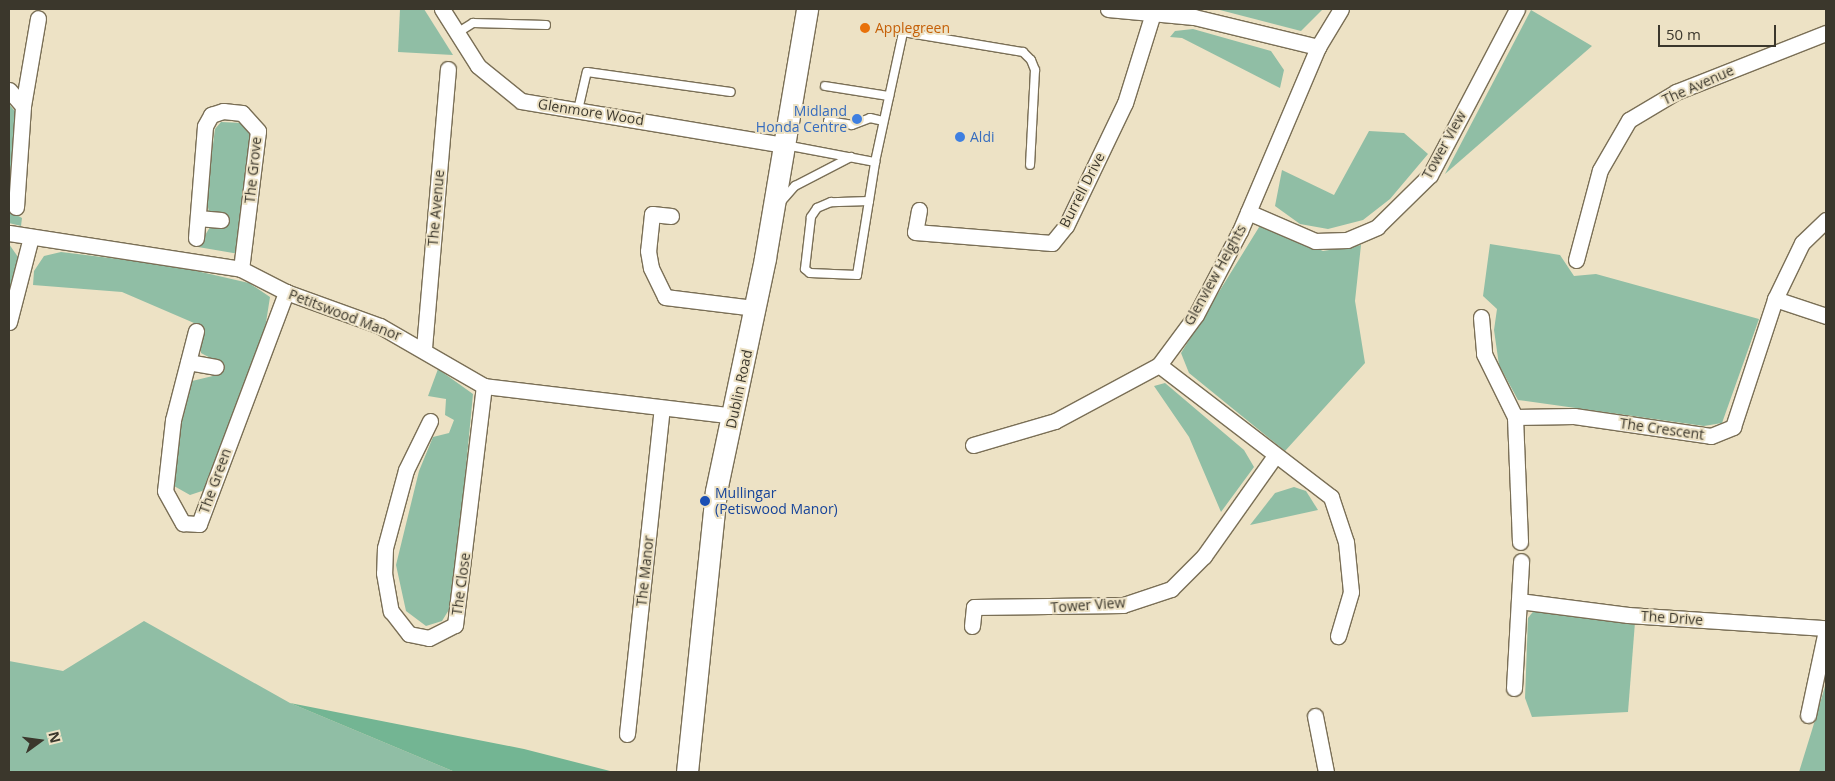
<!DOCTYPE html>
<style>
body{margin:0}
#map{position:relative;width:1835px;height:781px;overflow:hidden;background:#ede2c5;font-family:"Open Sans",sans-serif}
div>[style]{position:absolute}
.green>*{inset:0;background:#90bea5}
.forest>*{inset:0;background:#73b593}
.roads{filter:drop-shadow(1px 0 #7a6f56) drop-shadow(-1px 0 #7a6f56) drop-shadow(0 1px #7a6f56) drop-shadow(0 -1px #7a6f56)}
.service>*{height:8px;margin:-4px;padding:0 4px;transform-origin:4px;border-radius:4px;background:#fff}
.minor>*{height:15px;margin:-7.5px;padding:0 7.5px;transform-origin:7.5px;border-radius:7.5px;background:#fff}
.secondary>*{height:21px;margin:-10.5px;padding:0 10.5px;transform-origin:10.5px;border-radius:10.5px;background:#fff}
.dots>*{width:14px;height:14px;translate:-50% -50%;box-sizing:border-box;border:2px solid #ede2c5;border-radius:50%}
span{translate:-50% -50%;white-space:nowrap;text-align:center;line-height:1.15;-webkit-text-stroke:4px #ede2c5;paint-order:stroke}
.food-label{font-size:14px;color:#c56008}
.left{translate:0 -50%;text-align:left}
.street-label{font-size:14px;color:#3b372c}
.shop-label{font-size:14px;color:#366cbe}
.right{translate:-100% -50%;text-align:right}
.transit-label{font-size:14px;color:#164399}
.frame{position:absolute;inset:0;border:10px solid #3b372c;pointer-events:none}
.north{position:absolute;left:15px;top:716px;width:50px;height:50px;-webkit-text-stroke:4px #ede2c5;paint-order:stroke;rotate:76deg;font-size:14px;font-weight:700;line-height:20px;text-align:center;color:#3b372c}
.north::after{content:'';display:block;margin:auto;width:18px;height:22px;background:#3b372c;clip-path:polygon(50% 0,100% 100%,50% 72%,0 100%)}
.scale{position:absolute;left:1658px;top:25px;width:118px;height:22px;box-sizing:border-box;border:2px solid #3b372c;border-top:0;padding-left:6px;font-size:15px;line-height:18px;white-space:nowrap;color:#3b372c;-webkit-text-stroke:4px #ede2c5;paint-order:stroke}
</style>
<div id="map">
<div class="green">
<div style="clip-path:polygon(400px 9px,424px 9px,453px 55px,398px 52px)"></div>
<div style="clip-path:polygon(1216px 9px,1323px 9px,1301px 31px)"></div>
<div style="clip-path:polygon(1531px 10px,1592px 46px,1445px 174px)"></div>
<div style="clip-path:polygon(1193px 29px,1271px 51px,1284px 70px,1280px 88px,1182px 38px,1170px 37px,1175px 31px)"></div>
<div style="clip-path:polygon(9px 104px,18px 115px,14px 168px,9px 177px)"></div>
<div style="clip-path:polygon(221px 122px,242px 123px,250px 135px,239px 254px,198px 247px,210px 227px,223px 227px,223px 214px,209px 212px,206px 197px,215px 129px)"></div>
<div style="clip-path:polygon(1369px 131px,1404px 133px,1428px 154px,1390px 199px,1363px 220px,1328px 229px,1300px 224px,1275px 206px,1282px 170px,1334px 195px)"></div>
<div style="clip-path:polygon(9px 211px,22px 218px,21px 226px,9px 223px)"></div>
<div style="clip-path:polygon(1261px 224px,1323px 251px,1361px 245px,1355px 301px,1365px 363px,1285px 451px,1189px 373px,1181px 353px)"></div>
<div style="clip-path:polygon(9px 244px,18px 257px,9px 291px)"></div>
<div style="clip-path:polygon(1490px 244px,1560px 255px,1574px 276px,1596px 274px,1759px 319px,1722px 423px,1704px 426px,1518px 400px,1499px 365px,1494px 330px,1497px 309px,1483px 296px)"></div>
<div style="clip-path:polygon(61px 252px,175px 266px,249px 283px,270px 297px,265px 329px,208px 489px,190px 495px,174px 486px,174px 454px,192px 381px,217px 375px,218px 362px,201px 353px,201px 326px,122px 292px,33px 285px,34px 271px,44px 256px)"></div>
<div style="clip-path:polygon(438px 369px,473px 394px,453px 603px,442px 621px,426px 626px,406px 611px,396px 565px,419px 471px,433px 437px,449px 433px,454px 420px,445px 415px,446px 399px,428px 396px)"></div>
<div style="clip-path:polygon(1165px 383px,1244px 450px,1254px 467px,1221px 512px,1189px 437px,1154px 386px)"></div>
<div style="clip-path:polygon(1294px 487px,1306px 491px,1318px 510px,1250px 525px,1275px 493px)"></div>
<div style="clip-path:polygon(1536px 608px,1635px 622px,1628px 712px,1532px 717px,1525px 698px,1528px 618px)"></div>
<div style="clip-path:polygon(144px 621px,290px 703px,455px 772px,9px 772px,9px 661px,63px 671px)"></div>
<div style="clip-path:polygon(1826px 683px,1826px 772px,1799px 772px,1812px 730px)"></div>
</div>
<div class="forest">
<div style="clip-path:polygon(290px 703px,524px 749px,614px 772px,455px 772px)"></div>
</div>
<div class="roads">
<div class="service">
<div style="left:457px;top:33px;width:19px;rotate:-32deg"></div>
<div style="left:473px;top:23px;width:73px;rotate:1.6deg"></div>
<div style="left:825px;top:86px;width:65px;rotate:8.9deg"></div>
<div style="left:578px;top:110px;width:39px;rotate:-77deg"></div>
<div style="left:587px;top:72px;width:145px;rotate:7.9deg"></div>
<div style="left:828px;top:121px;width:24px;rotate:9deg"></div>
<div style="left:852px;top:125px;width:19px;rotate:-21deg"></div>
<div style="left:870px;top:118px;width:13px;rotate:13deg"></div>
<div style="left:785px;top:145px;width:92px;rotate:10.7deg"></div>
<div style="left:875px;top:162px;width:133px;rotate:-77.8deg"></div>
<div style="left:903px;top:32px;width:122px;rotate:9.5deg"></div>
<div style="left:1023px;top:52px;width:11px;rotate:45deg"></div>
<div style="left:1031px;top:60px;width:11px;rotate:68deg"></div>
<div style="left:1035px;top:70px;width:95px;rotate:93deg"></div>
<div style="left:869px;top:201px;width:38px;rotate:178deg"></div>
<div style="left:831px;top:202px;width:15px;rotate:157deg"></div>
<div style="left:817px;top:208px;width:11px;rotate:124deg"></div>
<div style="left:811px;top:217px;width:52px;rotate:96.6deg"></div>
<div style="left:805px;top:269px;width:6px;rotate:39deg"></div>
<div style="left:810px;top:273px;width:47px;rotate:2.4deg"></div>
<div style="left:857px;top:275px;width:75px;rotate:-80.8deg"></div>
<div style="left:869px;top:201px;width:39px;rotate:-81deg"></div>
<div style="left:780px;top:203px;width:23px;rotate:-49deg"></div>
<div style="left:795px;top:186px;width:63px;rotate:-27.4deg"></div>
</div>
<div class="minor">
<div style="left:442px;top:9px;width:67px;rotate:57.7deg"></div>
<div style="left:478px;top:66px;width:55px;rotate:39.1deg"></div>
<div style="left:521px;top:101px;width:266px;rotate:9.5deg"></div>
<div style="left:1108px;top:9px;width:86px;rotate:5.3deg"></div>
<div style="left:1194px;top:17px;width:128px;rotate:13.6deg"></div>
<div style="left:9px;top:90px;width:21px;rotate:49deg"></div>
<div style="left:16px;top:207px;width:101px;rotate:-86deg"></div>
<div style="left:23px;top:106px;width:89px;rotate:-80.3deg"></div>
<div style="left:919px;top:210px;width:22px;rotate:100deg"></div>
<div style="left:915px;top:232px;width:137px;rotate:4.6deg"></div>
<div style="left:1052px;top:243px;width:22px;rotate:-51deg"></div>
<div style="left:1066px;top:226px;width:136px;rotate:-64.4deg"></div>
<div style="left:1125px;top:103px;width:94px;rotate:-72.7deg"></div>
<div style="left:1248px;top:212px;width:73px;rotate:23.4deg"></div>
<div style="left:1315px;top:241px;width:32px;rotate:-2deg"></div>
<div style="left:1347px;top:240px;width:33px;rotate:-23deg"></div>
<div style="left:1377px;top:227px;width:74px;rotate:-44.5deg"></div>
<div style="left:1430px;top:175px;width:187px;rotate:-62.3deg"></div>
<div style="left:671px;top:216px;width:19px;rotate:-174deg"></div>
<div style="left:652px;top:214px;width:37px;rotate:96deg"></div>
<div style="left:648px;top:251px;width:17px;rotate:80deg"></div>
<div style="left:651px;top:268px;width:32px;rotate:64deg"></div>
<div style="left:665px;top:297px;width:91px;rotate:7deg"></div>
<div style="left:198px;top:218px;width:23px;rotate:5deg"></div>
<div style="left:9px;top:233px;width:235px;rotate:8.8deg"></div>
<div style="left:241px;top:269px;width:51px;rotate:27.1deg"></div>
<div style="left:286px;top:292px;width:100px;rotate:19.9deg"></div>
<div style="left:380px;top:326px;width:120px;rotate:30deg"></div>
<div style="left:484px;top:386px;width:252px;rotate:6.8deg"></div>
<div style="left:196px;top:238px;width:112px;rotate:-85.4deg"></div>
<div style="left:205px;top:126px;width:13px;rotate:-61deg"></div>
<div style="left:211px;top:115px;width:13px;rotate:-18deg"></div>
<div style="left:223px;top:111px;width:19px;rotate:6deg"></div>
<div style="left:242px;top:113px;width:24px;rotate:48deg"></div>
<div style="left:258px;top:131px;width:139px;rotate:97deg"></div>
<div style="left:1576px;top:260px;width:93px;rotate:-75.1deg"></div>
<div style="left:1600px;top:170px;width:58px;rotate:-59.9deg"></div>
<div style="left:1629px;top:120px;width:55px;rotate:-30.8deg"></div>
<div style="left:1676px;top:92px;width:161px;rotate:-21.5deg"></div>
<div style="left:1775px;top:299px;width:54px;rotate:18.4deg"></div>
<div style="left:1481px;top:317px;width:37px;rotate:85deg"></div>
<div style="left:1484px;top:354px;width:70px;rotate:63.8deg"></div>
<div style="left:1515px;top:417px;width:59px;rotate:-1deg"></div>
<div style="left:1574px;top:416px;width:138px;rotate:8.3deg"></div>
<div style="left:1711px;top:436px;width:24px;rotate:-22deg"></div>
<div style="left:1733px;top:427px;width:135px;rotate:-71.8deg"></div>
<div style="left:1775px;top:299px;width:62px;rotate:-64.3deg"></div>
<div style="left:1802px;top:243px;width:33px;rotate:-44deg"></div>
<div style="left:9px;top:322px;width:88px;rotate:-75.5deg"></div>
<div style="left:196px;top:331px;width:92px;rotate:104.5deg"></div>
<div style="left:173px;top:420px;width:71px;rotate:96.4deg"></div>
<div style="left:165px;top:491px;width:37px;rotate:61deg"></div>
<div style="left:183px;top:523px;width:16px;rotate:4deg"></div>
<div style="left:199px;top:524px;width:248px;rotate:-69.4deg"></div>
<div style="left:424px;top:348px;width:280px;rotate:-85.1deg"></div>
<div style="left:188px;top:362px;width:28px;rotate:10deg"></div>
<div style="left:1159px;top:365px;width:217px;rotate:37.5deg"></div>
<div style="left:1331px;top:497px;width:47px;rotate:71.6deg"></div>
<div style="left:1346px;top:542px;width:50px;rotate:84.3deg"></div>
<div style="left:1351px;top:592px;width:46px;rotate:106.5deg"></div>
<div style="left:1515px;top:417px;width:125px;rotate:87.7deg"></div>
<div style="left:430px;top:421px;width:55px;rotate:116.1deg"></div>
<div style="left:406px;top:470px;width:81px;rotate:105.1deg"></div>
<div style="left:385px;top:548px;width:25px;rotate:92deg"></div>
<div style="left:384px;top:573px;width:39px;rotate:80deg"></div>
<div style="left:391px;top:611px;width:29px;rotate:52deg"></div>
<div style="left:409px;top:634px;width:20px;rotate:11deg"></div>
<div style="left:429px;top:638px;width:29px;rotate:-27deg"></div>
<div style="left:455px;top:625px;width:241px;rotate:-83.1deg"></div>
<div style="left:973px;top:445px;width:85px;rotate:-16.3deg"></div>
<div style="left:1055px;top:421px;width:118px;rotate:-28.3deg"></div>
<div style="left:1159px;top:365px;width:62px;rotate:-53.5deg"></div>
<div style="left:1196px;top:315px;width:95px;rotate:-62.4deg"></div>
<div style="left:1240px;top:231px;width:200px;rotate:-67deg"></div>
<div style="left:1318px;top:47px;width:44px;rotate:-58.8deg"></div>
<div style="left:1519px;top:601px;width:110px;rotate:7.3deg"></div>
<div style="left:1628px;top:615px;width:198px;rotate:3.8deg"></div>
<div style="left:972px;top:626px;width:19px;rotate:-84deg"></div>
<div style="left:974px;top:607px;width:149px;rotate:-0.8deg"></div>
<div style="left:1123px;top:605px;width:51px;rotate:-18.4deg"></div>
<div style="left:1171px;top:589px;width:47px;rotate:-45deg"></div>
<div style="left:1204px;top:556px;width:121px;rotate:-54.7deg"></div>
<div style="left:1514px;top:688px;width:127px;rotate:-86.8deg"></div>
<div style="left:1808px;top:715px;width:87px;rotate:-78deg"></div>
<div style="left:1315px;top:716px;width:57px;rotate:78.9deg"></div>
<div style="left:627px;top:734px;width:328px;rotate:-83.9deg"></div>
</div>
<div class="secondary">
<div style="left:687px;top:772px;width:282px;rotate:-84.1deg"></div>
<div style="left:716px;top:491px;width:238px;rotate:-78.1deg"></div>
<div style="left:765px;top:258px;width:253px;rotate:-80.4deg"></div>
</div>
</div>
<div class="dots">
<div style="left:865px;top:28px;background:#e8710a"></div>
<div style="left:857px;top:119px;background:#3f7fe0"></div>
<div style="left:960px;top:137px;background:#3f7fe0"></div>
<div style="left:705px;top:501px;background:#1a4fb4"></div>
</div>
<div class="food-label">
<span class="left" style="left:875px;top:28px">Applegreen</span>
</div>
<div class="street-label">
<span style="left:1698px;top:85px;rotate:-24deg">The Avenue</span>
<span style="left:591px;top:112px;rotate:9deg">Glenmore Wood</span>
<span style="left:1444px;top:145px;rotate:-61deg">Tower View</span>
<span style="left:253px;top:170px;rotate:-84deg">The Grove</span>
<span style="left:1082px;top:190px;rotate:-63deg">Burrell Drive</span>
<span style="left:436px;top:208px;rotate:-85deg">The Avenue</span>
<span style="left:1215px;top:275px;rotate:-61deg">Glenview Heights</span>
<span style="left:345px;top:315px;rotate:21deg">Petitswood Manor</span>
<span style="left:739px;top:389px;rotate:-78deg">Dublin Road</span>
<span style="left:1662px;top:429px;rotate:8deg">The Crescent</span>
<span style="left:215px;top:481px;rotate:-70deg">The Green</span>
<span style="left:645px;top:571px;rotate:-84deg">The Manor</span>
<span style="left:461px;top:584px;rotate:-82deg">The Close</span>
<span style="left:1088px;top:605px;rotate:-4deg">Tower View</span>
<span style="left:1672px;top:618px;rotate:4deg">The Drive</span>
</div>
<div class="shop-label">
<span class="right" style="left:847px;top:119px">Midland<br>Honda Centre</span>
<span class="left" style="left:970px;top:137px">Aldi</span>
</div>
<div class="transit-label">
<span class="left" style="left:715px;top:501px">Mullingar<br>(Petiswood Manor)</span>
</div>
<div class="frame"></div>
<div class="north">N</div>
<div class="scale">50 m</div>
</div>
